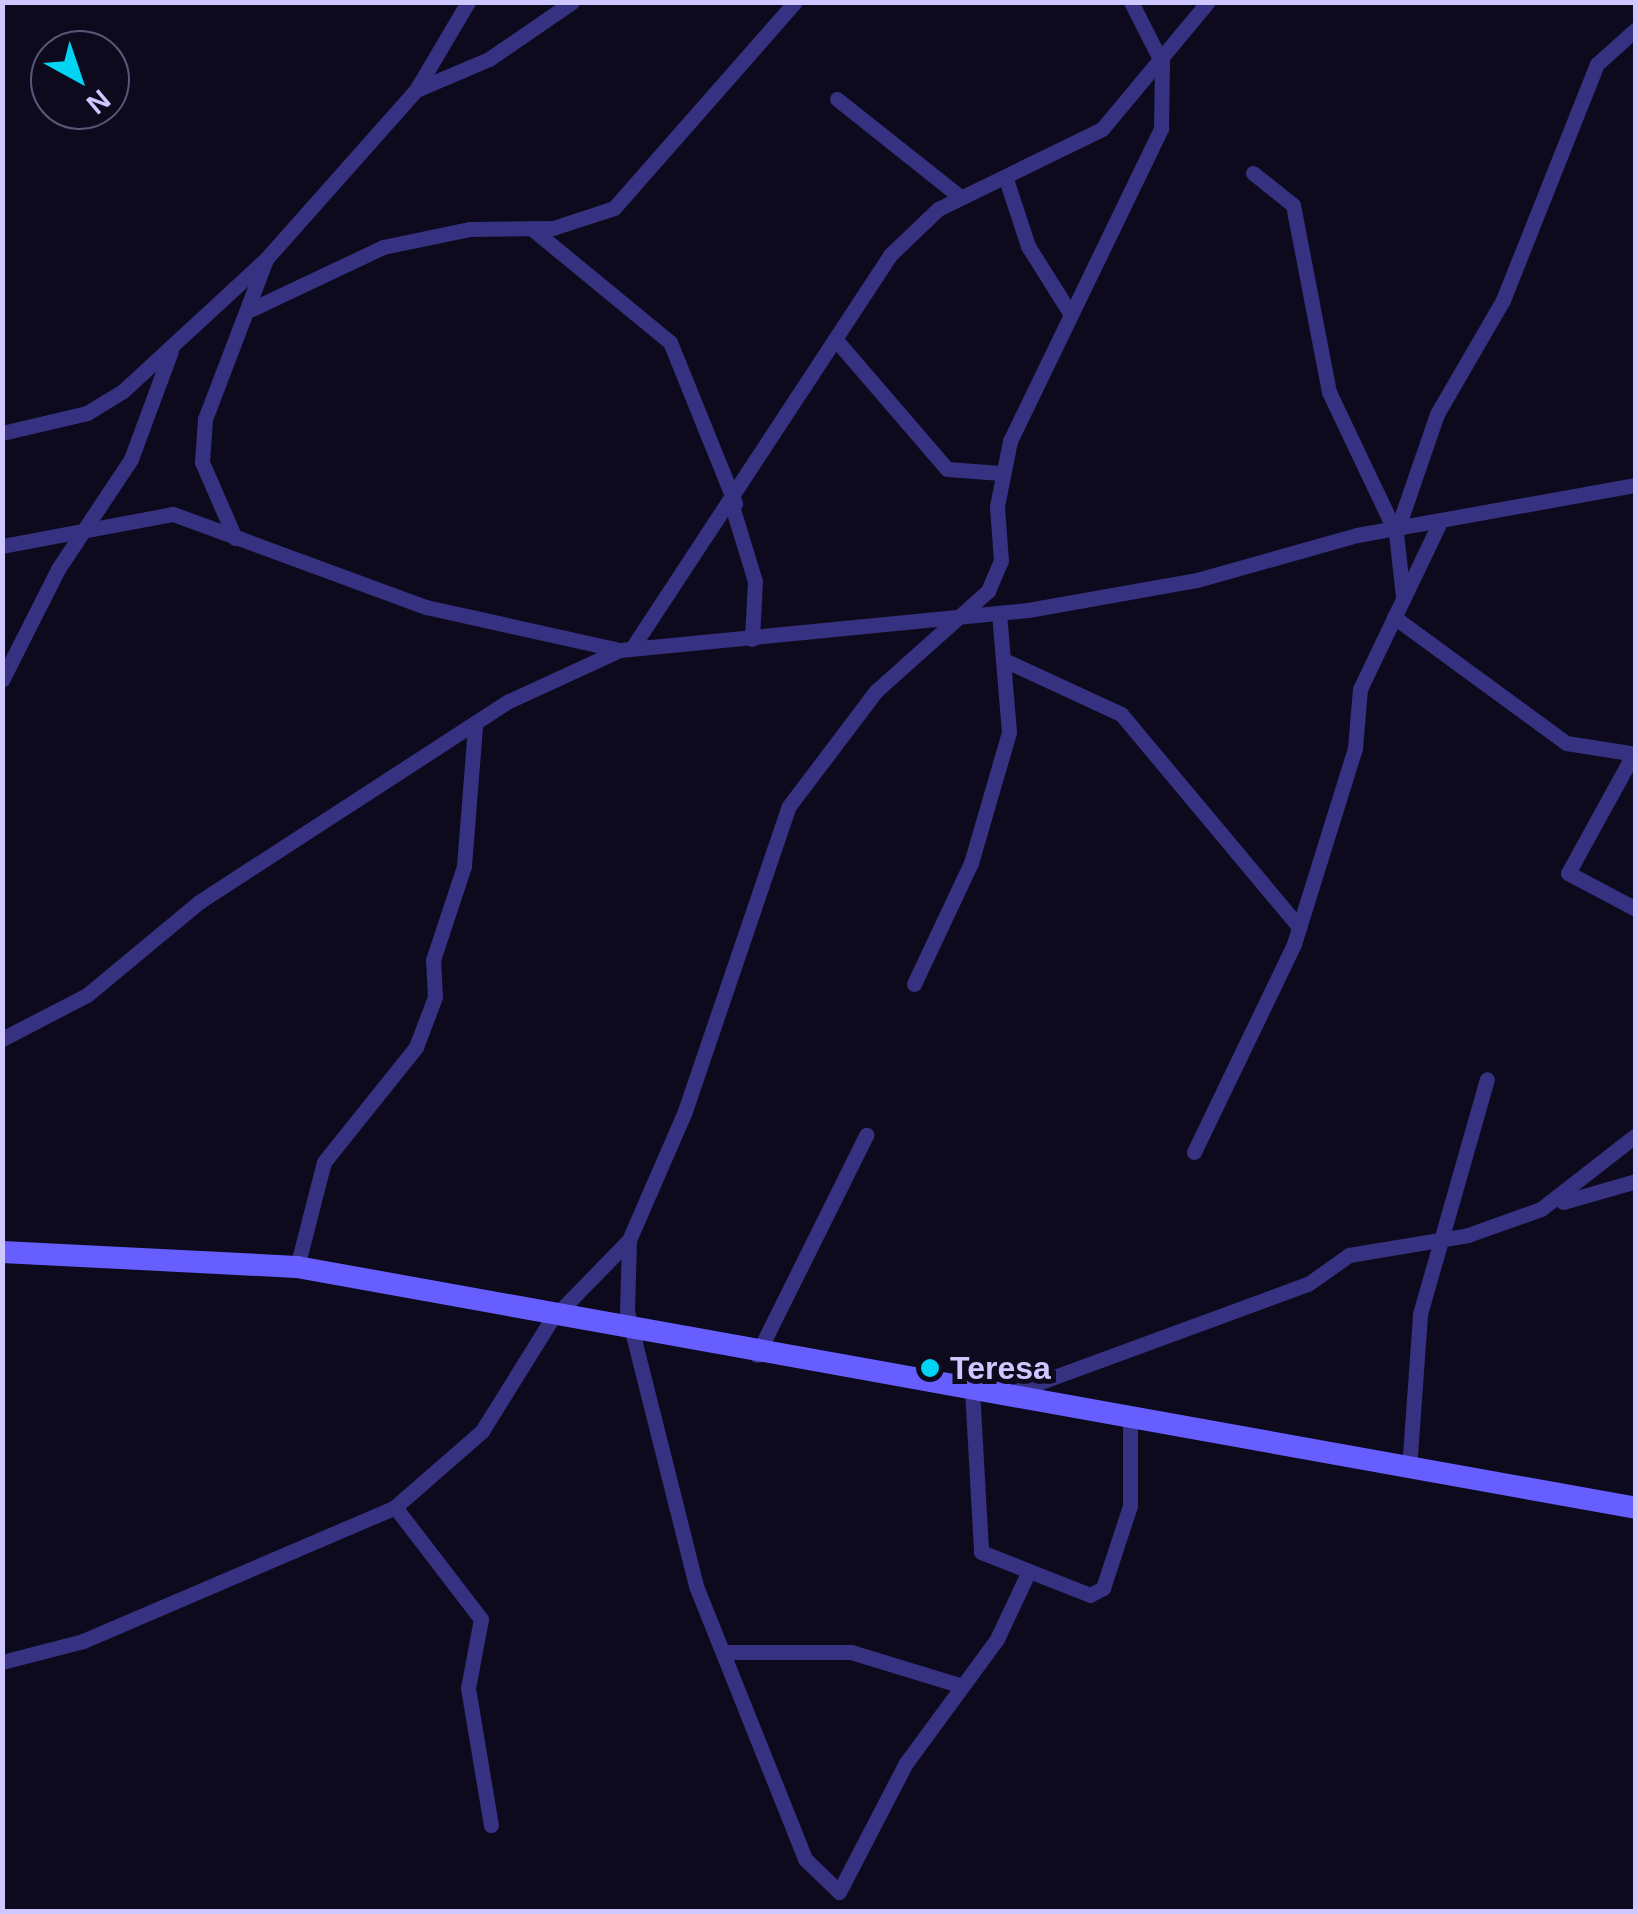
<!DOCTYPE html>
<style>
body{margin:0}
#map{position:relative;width:1638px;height:1914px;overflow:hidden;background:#0e0a1e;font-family:Arial,sans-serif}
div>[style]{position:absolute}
.street>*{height:15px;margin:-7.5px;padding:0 7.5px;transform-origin:7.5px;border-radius:7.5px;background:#363180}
.secondary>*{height:22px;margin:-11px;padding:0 11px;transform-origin:11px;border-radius:11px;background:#665eff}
.dots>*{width:28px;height:28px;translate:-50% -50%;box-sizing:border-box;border:5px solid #0e0a1e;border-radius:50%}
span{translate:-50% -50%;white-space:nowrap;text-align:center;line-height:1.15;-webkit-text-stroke:10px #0e0a1e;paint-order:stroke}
.poi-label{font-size:32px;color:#cfc7ff;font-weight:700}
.left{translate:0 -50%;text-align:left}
.frame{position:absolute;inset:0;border:5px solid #cfc7ff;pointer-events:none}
.north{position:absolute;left:30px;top:30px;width:100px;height:100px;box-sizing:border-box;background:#0e0a1e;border:2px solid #5b5678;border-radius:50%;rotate:140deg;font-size:28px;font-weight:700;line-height:40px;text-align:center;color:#cfc7ff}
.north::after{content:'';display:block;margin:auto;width:35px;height:45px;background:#00d4f2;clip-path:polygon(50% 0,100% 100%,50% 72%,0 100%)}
</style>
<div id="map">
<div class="street">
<div style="left:416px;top:90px;width:102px;rotate:-59.4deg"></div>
<div style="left:837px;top:99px;width:157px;rotate:38.5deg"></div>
<div style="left:1253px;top:173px;width:51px;rotate:38.7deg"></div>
<div style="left:1293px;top:205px;width:190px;rotate:79.1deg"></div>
<div style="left:1329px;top:392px;width:156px;rotate:64.6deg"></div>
<div style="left:1396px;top:533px;width:63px;rotate:83.7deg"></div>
<div style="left:1006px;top:179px;width:71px;rotate:71.8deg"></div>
<div style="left:1028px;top:246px;width:79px;rotate:57.9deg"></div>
<div style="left:531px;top:228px;width:180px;rotate:39.4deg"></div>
<div style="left:670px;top:342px;width:174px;rotate:68deg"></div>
<div style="left:252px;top:309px;width:145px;rotate:-25.3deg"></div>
<div style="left:383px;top:247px;width:89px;rotate:-11.7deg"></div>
<div style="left:470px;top:229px;width:83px;rotate:-0.7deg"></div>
<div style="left:553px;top:228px;width:64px;rotate:-18.2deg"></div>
<div style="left:614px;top:208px;width:274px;rotate:-48.7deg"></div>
<div style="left:836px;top:340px;width:170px;rotate:49.3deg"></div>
<div style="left:947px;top:469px;width:54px;rotate:4.2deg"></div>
<div style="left:2px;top:433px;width:87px;rotate:-13.2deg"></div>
<div style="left:87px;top:413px;width:42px;rotate:-31.4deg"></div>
<div style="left:123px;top:391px;width:195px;rotate:-42.7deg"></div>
<div style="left:266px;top:259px;width:226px;rotate:-48.4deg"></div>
<div style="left:416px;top:90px;width:79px;rotate:-23deg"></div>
<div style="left:489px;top:59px;width:101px;rotate:-34.5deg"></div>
<div style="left:732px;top:506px;width:78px;rotate:73deg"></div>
<div style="left:755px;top:581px;width:58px;rotate:93deg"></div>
<div style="left:1396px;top:533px;width:126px;rotate:-71deg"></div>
<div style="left:1437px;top:414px;width:132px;rotate:-59.9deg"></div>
<div style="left:1503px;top:300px;width:254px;rotate:-68.3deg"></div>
<div style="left:1597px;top:64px;width:52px;rotate:-41.9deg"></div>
<div style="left:235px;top:538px;width:83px;rotate:-113.5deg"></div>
<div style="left:202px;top:462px;width:43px;rotate:-86deg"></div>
<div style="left:205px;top:419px;width:171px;rotate:-69.1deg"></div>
<div style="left:2px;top:546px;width:174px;rotate:-10.6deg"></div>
<div style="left:173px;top:514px;width:270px;rotate:20.2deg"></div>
<div style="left:426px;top:607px;width:195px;rotate:12.5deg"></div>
<div style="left:1394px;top:617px;width:213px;rotate:36.2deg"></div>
<div style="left:1566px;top:743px;width:71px;rotate:8.9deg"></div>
<div style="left:632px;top:648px;width:470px;rotate:-56.7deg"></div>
<div style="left:890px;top:255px;width:66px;rotate:-43.8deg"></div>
<div style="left:938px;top:209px;width:182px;rotate:-26deg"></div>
<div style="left:1102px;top:129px;width:165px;rotate:-50.2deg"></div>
<div style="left:1004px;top:660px;width:129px;rotate:24.8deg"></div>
<div style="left:1121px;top:714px;width:278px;rotate:50.1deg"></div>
<div style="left:2px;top:680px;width:124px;rotate:-63.2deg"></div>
<div style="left:58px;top:569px;width:132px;rotate:-56.4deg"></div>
<div style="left:131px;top:459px;width:115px;rotate:-69.7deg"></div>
<div style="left:1634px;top:753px;width:137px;rotate:118.8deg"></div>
<div style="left:1568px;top:873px;width:77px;rotate:27.9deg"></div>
<div style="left:914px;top:984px;width:134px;rotate:-64.8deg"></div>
<div style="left:971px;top:863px;width:136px;rotate:-73.8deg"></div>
<div style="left:1009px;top:732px;width:118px;rotate:-94.8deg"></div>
<div style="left:2px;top:1039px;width:96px;rotate:-27.4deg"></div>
<div style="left:87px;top:995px;width:146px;rotate:-39.7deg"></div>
<div style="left:199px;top:902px;width:369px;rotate:-33deg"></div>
<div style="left:509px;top:701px;width:122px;rotate:-24.7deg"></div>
<div style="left:620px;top:650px;width:410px;rotate:-5.6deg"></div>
<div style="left:1028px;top:610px;width:172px;rotate:-10.1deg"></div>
<div style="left:1197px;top:580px;width:166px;rotate:-15.7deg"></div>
<div style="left:1357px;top:535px;width:283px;rotate:-10.2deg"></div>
<div style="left:1194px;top:1152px;width:231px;rotate:-64.3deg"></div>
<div style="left:1294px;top:944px;width:205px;rotate:-72.7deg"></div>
<div style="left:1355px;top:748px;width:59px;rotate:-85.2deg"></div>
<div style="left:1360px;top:689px;width:181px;rotate:-64.4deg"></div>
<div style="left:1563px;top:1202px;width:76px;rotate:-16deg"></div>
<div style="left:629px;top:1240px;width:71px;rotate:91.6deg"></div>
<div style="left:627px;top:1311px;width:284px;rotate:75.9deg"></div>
<div style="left:696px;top:1586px;width:294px;rotate:68.2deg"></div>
<div style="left:805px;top:1859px;width:47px;rotate:44.1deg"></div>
<div style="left:839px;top:1892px;width:145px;rotate:-62.6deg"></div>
<div style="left:906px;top:1763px;width:154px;rotate:-53.7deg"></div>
<div style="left:997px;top:1639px;width:75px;rotate:-64.8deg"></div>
<div style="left:297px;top:1267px;width:108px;rotate:-75.6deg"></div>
<div style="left:324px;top:1162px;width:147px;rotate:-51.3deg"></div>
<div style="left:416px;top:1047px;width:53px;rotate:-69.2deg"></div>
<div style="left:435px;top:997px;width:37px;rotate:-93deg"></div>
<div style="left:433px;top:960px;width:99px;rotate:-71.7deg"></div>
<div style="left:464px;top:866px;width:141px;rotate:-85.5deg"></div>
<div style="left:757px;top:1355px;width:246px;rotate:-63.6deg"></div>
<div style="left:972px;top:1389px;width:163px;rotate:86.8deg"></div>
<div style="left:981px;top:1552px;width:117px;rotate:21.5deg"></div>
<div style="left:1090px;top:1595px;width:15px;rotate:-28deg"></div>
<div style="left:1103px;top:1588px;width:86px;rotate:-71.8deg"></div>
<div style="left:1130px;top:1506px;width:89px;rotate:-90deg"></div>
<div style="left:1011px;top:1393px;width:316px;rotate:-20.2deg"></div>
<div style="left:1308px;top:1284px;width:50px;rotate:-35.3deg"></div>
<div style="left:1349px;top:1255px;width:121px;rotate:-9.5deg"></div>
<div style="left:1468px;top:1235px;width:77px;rotate:-19.6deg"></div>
<div style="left:1541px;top:1209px;width:120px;rotate:-37.9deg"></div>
<div style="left:1409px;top:1469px;width:155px;rotate:-85.9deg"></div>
<div style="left:1420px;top:1314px;width:244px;rotate:-74.1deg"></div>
<div style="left:395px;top:1507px;width:141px;rotate:52.5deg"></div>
<div style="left:481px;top:1619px;width:70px;rotate:100.7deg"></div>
<div style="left:468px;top:1688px;width:139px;rotate:80.5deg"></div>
<div style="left:725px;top:1652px;width:126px"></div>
<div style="left:851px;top:1652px;width:113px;rotate:17deg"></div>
<div style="left:2px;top:1662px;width:84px;rotate:-14.5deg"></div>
<div style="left:83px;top:1641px;width:340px;rotate:-23.2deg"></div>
<div style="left:395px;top:1507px;width:116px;rotate:-41.1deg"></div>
<div style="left:482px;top:1431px;width:131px;rotate:-58.1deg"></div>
<div style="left:551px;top:1320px;width:112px;rotate:-45.7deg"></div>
<div style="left:629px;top:1240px;width:141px;rotate:-66.5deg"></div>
<div style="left:685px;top:1111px;width:322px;rotate:-71.2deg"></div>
<div style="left:789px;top:806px;width:144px;rotate:-52.9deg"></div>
<div style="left:876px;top:691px;width:150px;rotate:-41.8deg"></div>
<div style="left:988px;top:591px;width:33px;rotate:-67deg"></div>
<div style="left:1001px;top:561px;width:55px;rotate:-94.2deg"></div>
<div style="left:997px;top:506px;width:66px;rotate:-78.7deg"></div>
<div style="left:1010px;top:441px;width:348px;rotate:-64.2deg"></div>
<div style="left:1161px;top:128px;width:65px;rotate:-89.1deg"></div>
<div style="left:1162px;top:63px;width:68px;rotate:-116.9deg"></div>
</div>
<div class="secondary">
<div style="left:2px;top:1252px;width:295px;rotate:2.9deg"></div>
<div style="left:297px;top:1267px;width:1361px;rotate:10.2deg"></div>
</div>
<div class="dots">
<div style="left:930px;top:1368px;background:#00d4f2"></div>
</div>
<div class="poi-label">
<span class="left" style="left:950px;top:1368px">Teresa</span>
</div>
<div class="frame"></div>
<div class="north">N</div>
</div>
